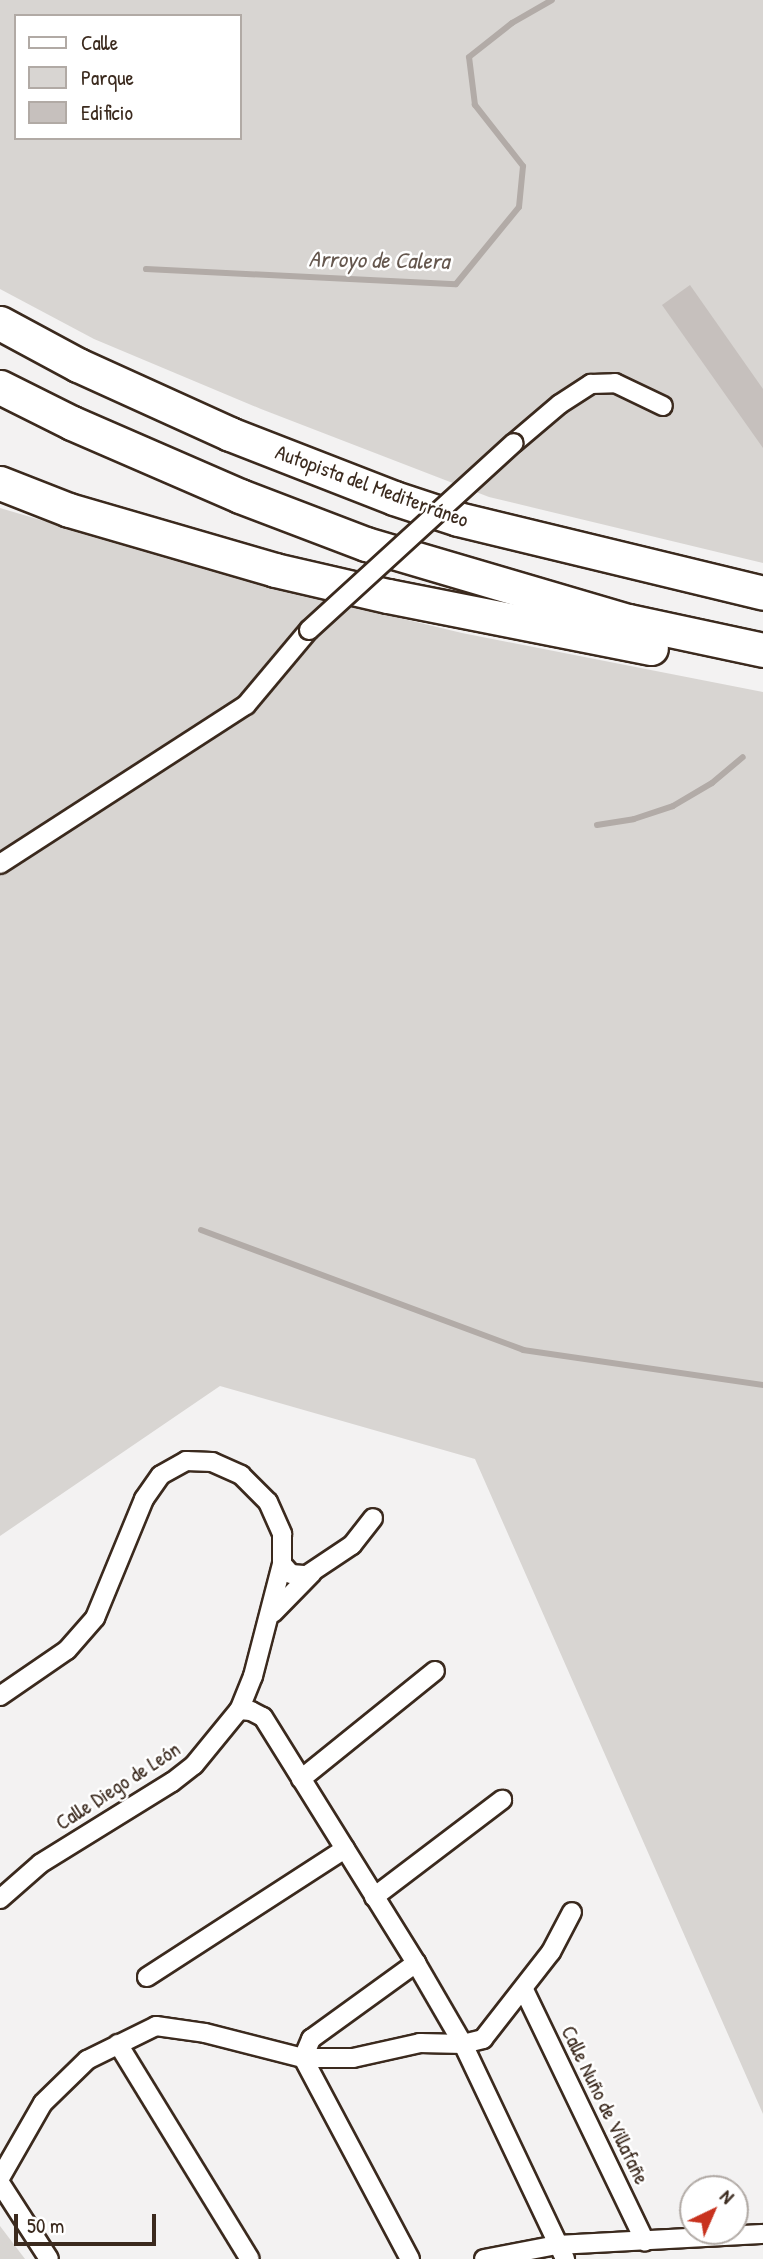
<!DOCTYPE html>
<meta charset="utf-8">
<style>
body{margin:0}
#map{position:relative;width:763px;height:2259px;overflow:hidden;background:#f3f2f2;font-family:"Patrick Hand",sans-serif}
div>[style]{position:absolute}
.green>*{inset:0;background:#d8d5d2}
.stream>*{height:6px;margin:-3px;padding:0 3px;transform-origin:3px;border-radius:3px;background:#b2aba7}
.building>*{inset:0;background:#c6c0bd}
.roads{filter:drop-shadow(2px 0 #3b2a1e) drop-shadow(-2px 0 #3b2a1e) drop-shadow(0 2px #3b2a1e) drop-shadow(0 -2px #3b2a1e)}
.street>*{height:18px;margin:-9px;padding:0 9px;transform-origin:9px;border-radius:9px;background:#fff}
.highway>*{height:33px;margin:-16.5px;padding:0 16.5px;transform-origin:16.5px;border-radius:16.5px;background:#fff}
.bridges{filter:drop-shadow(2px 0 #3b2a1e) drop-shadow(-2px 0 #3b2a1e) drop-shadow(0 2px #3b2a1e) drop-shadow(0 -2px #3b2a1e)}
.street-bridge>*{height:18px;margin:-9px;padding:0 9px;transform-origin:9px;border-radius:9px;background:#fff}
span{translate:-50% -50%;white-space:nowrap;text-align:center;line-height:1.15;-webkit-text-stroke:5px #fff;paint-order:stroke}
.street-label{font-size:21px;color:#3b2a1e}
.water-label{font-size:23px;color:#65574e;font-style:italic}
.legend{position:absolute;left:14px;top:14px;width:228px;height:126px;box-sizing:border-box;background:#fff;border:2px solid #b1aaa5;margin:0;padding:9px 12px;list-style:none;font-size:21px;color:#3b2a1e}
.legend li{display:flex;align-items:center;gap:14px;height:35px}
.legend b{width:35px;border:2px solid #b1aaa5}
.north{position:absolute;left:679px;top:2175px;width:70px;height:70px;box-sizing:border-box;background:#fff;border:2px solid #b1aaa5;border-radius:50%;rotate:44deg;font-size:19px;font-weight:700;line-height:28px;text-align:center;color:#3b2a1e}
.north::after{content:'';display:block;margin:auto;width:24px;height:32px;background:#c8321e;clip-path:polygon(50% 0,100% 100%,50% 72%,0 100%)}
.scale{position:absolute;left:14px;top:2214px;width:142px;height:32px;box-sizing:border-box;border:4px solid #3b2a1e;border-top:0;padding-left:9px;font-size:21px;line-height:24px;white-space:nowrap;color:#3b2a1e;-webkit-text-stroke:5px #fff;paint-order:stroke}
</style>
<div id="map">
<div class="green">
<div style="clip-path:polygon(evenodd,0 0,763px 0,763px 563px,489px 497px,261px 409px,94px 339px,0 289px,0 0,16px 16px,240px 16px,240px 138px,16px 138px,16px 16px)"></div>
<div style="clip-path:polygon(0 508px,257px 584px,462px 633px,763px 692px,763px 2114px,475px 1459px,220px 1386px,0 1536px)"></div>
<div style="clip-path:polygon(0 2226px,25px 2259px,0 2259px)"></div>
</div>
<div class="stream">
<div style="left:146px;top:269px;width:310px;rotate:2.8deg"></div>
<div style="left:456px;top:284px;width:99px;rotate:-50.7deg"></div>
<div style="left:519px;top:207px;width:41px;rotate:-84.4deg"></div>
<div style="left:523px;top:166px;width:78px;rotate:-128.2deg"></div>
<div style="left:475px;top:105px;width:48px;rotate:-97.1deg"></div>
<div style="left:469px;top:57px;width:55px;rotate:-38.3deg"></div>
<div style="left:512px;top:23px;width:46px;rotate:-29.9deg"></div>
<div style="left:597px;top:825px;width:37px;rotate:-9deg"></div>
<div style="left:634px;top:819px;width:41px;rotate:-18.4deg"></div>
<div style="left:673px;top:806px;width:45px;rotate:-30.5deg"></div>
<div style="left:712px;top:783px;width:40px;rotate:-40deg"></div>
<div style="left:201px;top:1230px;width:344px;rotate:20.4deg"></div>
<div style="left:523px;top:1350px;width:243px;rotate:8.3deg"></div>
</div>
<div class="building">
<div style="clip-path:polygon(690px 285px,763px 389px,763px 448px,662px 305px)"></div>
</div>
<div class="roads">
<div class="street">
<div style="left:514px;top:443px;width:60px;rotate:-40.3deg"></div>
<div style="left:560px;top:404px;width:37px;rotate:-33deg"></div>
<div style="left:591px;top:384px;width:24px;rotate:-2deg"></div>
<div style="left:615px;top:383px;width:53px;rotate:25.6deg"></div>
<div style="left:0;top:864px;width:293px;rotate:-32.9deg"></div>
<div style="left:246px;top:705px;width:98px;rotate:-50deg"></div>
<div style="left:282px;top:1564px;width:13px;rotate:48deg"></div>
<div style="left:291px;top:1574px;width:16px;rotate:4deg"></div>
<div style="left:307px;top:1575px;width:54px;rotate:-33.7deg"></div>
<div style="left:352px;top:1545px;width:34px;rotate:-52deg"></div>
<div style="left:273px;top:1613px;width:56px;rotate:-45.7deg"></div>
<div style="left:0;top:1696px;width:81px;rotate:-34.5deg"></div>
<div style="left:67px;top:1650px;width:43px;rotate:-48.8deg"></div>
<div style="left:95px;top:1618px;width:129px;rotate:-67.6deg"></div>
<div style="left:144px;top:1499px;width:29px;rotate:-55deg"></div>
<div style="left:161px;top:1475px;width:29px;rotate:-29deg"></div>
<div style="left:186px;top:1461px;width:26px;rotate:2deg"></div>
<div style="left:212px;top:1462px;width:32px;rotate:24deg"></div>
<div style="left:241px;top:1475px;width:38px;rotate:45deg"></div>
<div style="left:268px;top:1502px;width:35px;rotate:66deg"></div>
<div style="left:282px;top:1534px;width:30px;rotate:90deg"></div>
<div style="left:282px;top:1564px;width:116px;rotate:104.5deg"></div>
<div style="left:253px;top:1676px;width:37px;rotate:112deg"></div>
<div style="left:239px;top:1710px;width:71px;rotate:129.3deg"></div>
<div style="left:194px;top:1765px;width:28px;rotate:142deg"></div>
<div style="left:172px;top:1782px;width:155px;rotate:148.2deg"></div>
<div style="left:40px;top:1864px;width:53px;rotate:138.8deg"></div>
<div style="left:239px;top:1710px;width:12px;rotate:5deg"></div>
<div style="left:251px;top:1711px;width:13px;rotate:27deg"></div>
<div style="left:263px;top:1717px;width:290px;rotate:58.1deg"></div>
<div style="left:416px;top:1963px;width:94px;rotate:59.9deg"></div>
<div style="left:463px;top:2044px;width:238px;rotate:64.6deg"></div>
<div style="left:301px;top:1779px;width:172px;rotate:-38.9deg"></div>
<div style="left:374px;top:1897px;width:161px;rotate:-37.2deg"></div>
<div style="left:147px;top:1977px;width:236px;rotate:-32.9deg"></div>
<div style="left:524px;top:1990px;width:279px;rotate:64.3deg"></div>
<div style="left:118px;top:2044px;width:252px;rotate:58.5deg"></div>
<div style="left:0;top:2178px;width:86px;rotate:-60.2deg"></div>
<div style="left:43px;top:2103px;width:62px;rotate:-44.3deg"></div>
<div style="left:87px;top:2060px;width:77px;rotate:-26.2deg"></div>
<div style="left:156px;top:2026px;width:49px;rotate:8.1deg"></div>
<div style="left:205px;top:2033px;width:101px;rotate:14.3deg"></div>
<div style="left:303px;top:2058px;width:50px"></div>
<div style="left:353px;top:2058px;width:69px;rotate:-12.6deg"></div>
<div style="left:420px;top:2043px;width:43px;rotate:1.3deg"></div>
<div style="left:463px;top:2044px;width:21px;rotate:-14deg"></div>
<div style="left:483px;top:2039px;width:110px;rotate:-52deg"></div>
<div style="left:551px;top:1952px;width:45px;rotate:-62.3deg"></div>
<div style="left:0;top:2183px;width:90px;rotate:57.2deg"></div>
<div style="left:410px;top:2259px;width:228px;rotate:-118deg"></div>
<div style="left:303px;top:2058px;width:21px;rotate:-67deg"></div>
<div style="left:311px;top:2039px;width:130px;rotate:-35.9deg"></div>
<div style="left:484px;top:2259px;width:74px;rotate:-10.9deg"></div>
<div style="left:557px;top:2245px;width:206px;rotate:-3.1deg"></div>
</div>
<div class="highway">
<div style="left:0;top:323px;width:89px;rotate:28.3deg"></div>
<div style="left:78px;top:365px;width:167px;rotate:24.4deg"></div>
<div style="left:230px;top:434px;width:176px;rotate:21.3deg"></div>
<div style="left:394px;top:498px;width:67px;rotate:18.2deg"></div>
<div style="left:458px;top:519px;width:314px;rotate:13.6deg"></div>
<div style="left:0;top:387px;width:80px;rotate:26.6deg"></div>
<div style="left:72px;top:423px;width:183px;rotate:23.5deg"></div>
<div style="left:240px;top:496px;width:135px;rotate:20.9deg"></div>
<div style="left:366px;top:544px;width:273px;rotate:16.4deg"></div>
<div style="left:628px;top:621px;width:138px;rotate:12.1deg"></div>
<div style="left:0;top:483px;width:74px;rotate:21.4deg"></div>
<div style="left:69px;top:510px;width:215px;rotate:16.2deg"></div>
<div style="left:275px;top:570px;width:116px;rotate:13deg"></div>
<div style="left:388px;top:596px;width:268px;rotate:11.2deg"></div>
</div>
</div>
<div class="bridges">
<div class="street-bridge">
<div style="left:309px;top:630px;width:277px;rotate:-42.4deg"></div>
</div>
</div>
<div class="street-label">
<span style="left:372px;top:486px;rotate:20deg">Autopista del Mediterráneo</span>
<span style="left:118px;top:1786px;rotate:-33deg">Calle Diego de León</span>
<span style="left:605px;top:2105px;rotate:64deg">Calle Nuño de Villafañe</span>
</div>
<div class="water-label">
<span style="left:379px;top:260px;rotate:1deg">Arroyo de Calera</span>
</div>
<ul class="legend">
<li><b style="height:9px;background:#fff"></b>Calle</li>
<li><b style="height:19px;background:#d8d5d2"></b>Parque</li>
<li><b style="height:19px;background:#c6c0bd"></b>Edificio</li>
</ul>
<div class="north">N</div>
<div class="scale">50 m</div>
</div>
